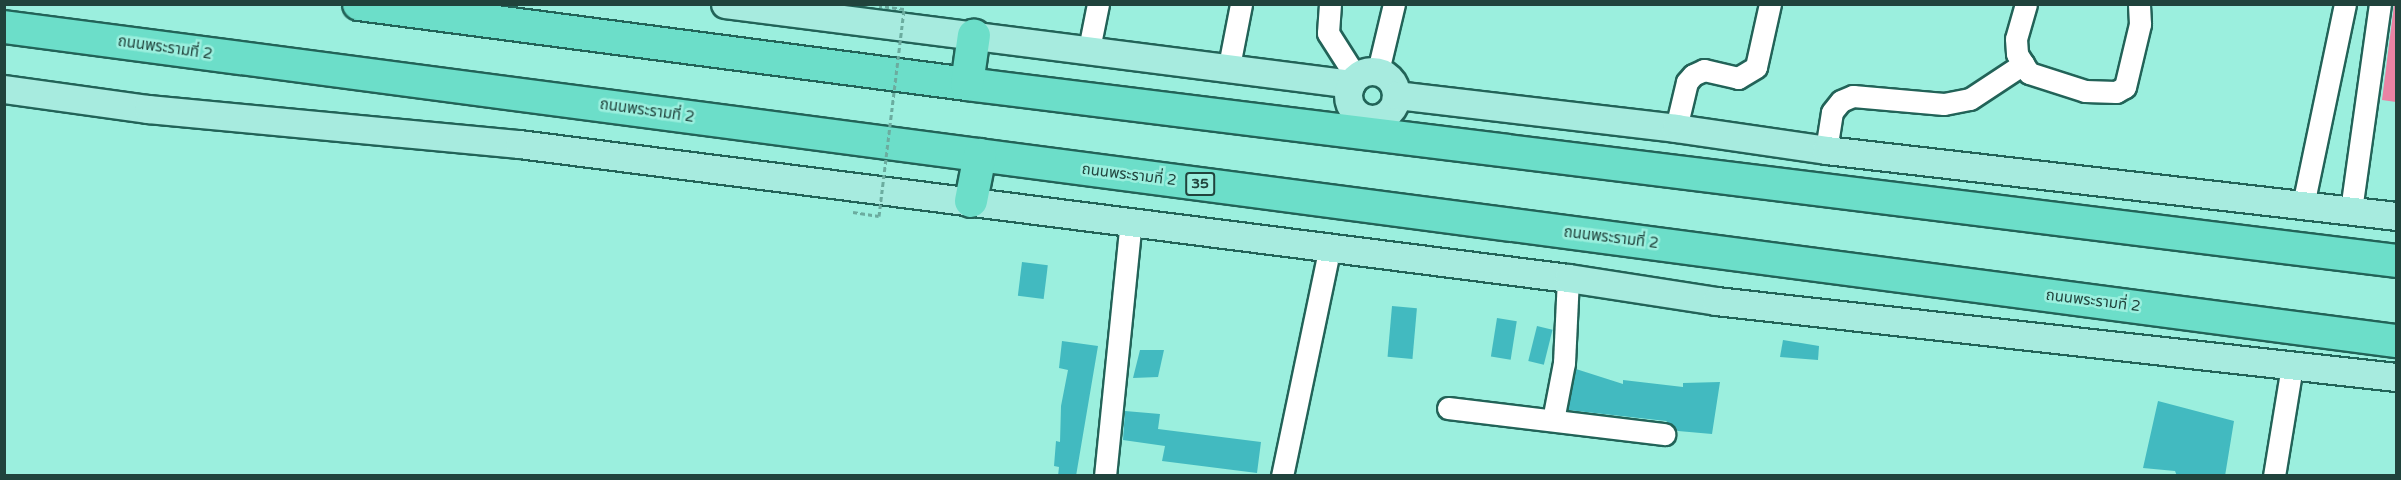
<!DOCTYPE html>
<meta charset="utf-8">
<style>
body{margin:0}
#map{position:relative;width:2401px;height:480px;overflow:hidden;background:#9befde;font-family:"Varela Round","Noto Sans Thai",sans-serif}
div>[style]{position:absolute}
.water>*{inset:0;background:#ea83a4}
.building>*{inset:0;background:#42bac0;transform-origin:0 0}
.roads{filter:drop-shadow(2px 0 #226358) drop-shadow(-2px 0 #226358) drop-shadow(0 2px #226358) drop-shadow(0 -2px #226358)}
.minor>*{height:21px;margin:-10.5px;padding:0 10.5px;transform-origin:10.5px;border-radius:10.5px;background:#fff}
.major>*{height:27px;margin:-13.5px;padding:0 13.5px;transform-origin:13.5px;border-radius:13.5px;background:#a7ebdf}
.major>.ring{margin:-13.5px;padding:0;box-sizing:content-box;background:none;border:27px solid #a7ebdf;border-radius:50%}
.highway>*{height:32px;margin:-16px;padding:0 16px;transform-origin:16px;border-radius:16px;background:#6cdec9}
.path-bridge>*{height:3px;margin-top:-1.5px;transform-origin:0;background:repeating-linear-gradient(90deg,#6bac9f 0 4.5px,transparent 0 7.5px)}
span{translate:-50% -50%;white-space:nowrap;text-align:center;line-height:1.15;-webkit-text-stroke:5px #9befde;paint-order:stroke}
.shield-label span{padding:2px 4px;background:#9befde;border:2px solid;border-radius:4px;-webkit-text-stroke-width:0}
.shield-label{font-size:14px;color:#20433c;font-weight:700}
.street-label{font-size:15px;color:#20433c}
.frame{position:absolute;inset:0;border:6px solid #20433c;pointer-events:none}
</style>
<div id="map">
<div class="water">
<div style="clip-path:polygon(2394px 5px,2396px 5px,2396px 102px,2382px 100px)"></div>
</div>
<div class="building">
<div style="left:1022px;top:262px;width:26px;height:34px;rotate:7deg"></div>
<div style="left:1392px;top:306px;width:25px;height:51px;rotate:5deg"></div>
<div style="left:1497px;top:318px;width:20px;height:39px;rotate:9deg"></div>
<div style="left:1537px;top:326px;width:16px;height:36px;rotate:14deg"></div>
<div style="clip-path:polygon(1783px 340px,1819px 346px,1818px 360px,1780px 357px)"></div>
<div style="clip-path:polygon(1062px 341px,1098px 346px,1076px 476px,1058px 476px,1059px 467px,1054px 466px,1056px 441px,1060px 442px,1061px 406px,1068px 370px,1059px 368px)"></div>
<div style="clip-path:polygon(1140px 350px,1164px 350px,1158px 377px,1133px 378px)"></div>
<div style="clip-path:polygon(1576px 369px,1623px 384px,1623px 380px,1683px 387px,1683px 383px,1720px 382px,1712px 434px,1678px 431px,1666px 421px,1568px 410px)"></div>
<div style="clip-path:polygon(2158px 401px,2234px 421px,2225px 476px,2177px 476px,2175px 471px,2143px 468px)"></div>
<div style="clip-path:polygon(1125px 411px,1160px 414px,1158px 429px,1261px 442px,1257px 473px,1162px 461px,1165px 446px,1123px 440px)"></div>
</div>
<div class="roads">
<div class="minor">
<div style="left:1330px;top:4px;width:29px;rotate:94deg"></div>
<div style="left:1328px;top:33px;width:52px;rotate:57.5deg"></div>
<div style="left:2026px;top:4px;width:36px;rotate:106deg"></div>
<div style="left:2016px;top:39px;width:15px;rotate:86deg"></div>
<div style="left:2017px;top:54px;width:22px;rotate:58deg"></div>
<div style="left:2029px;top:73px;width:59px;rotate:17.8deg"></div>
<div style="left:2085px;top:91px;width:31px;rotate:2deg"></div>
<div style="left:2116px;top:92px;width:10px;rotate:-29deg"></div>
<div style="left:2125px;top:87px;width:65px;rotate:-76.6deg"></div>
<div style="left:2140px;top:24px;width:20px;rotate:-93deg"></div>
<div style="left:1089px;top:49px;width:46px;rotate:-78.7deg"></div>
<div style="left:1229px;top:66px;width:63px;rotate:-79deg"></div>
<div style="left:1378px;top:71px;width:69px;rotate:-76.6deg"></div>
<div style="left:1676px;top:128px;width:47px;rotate:-76.6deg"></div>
<div style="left:1687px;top:82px;width:9px;rotate:-49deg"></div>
<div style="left:1693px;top:75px;width:12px;rotate:-24deg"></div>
<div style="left:1704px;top:70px;width:35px;rotate:13deg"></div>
<div style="left:1738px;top:78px;width:21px;rotate:-31deg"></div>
<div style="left:1756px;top:67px;width:65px;rotate:-77.5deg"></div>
<div style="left:1826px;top:150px;width:38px;rotate:-81deg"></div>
<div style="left:1832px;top:112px;width:14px;rotate:-51deg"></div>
<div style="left:1841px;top:101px;width:13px;rotate:-23deg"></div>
<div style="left:1853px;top:96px;width:91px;rotate:5deg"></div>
<div style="left:1944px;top:104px;width:26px;rotate:-11deg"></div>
<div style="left:1970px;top:99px;width:64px;rotate:-33.4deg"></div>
<div style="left:2303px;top:205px;width:205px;rotate:-78.2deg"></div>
<div style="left:2351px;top:210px;width:208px;rotate:-82deg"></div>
<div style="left:1448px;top:408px;width:218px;rotate:6.9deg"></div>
<div style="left:1553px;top:420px;width:58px;rotate:-79.1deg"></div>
<div style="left:1564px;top:363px;width:85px;rotate:-87.3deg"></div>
<div style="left:1105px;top:476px;width:255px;rotate:-84.2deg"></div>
<div style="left:1282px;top:476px;width:234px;rotate:-78.2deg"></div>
<div style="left:2274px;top:476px;width:111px;rotate:-80.7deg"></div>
</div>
<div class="major">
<div style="left:725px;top:4px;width:631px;rotate:7.28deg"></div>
<div class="ring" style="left:1348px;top:71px;width:21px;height:21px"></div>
<div style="left:4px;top:89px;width:145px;rotate:7.9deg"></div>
<div style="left:148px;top:109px;width:373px;rotate:5.4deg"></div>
<div style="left:519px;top:144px;width:1058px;rotate:7.28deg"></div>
<div style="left:1568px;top:278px;width:150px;rotate:8.8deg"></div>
<div style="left:1716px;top:301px;width:684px;rotate:6.38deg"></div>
<div style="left:1396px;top:95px;width:282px;rotate:6.7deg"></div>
<div style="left:1676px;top:128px;width:152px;rotate:8.3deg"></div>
<div style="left:1826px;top:150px;width:574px;rotate:6.6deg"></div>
</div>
<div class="highway">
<div style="left:359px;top:4px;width:613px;rotate:7.5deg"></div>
<div style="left:967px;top:84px;width:1440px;rotate:7.06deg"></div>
<div style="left:4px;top:27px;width:2413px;rotate:7.48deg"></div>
<div style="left:967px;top:84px;width:49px;rotate:-81.9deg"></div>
<div style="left:971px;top:201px;width:47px;rotate:-78.9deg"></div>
</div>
</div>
<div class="path-bridge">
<div style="left:853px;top:212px;width:26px;rotate:9deg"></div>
<div style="left:879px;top:216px;width:209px;rotate:-83.1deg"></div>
<div style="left:904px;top:9px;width:25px;rotate:-173deg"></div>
</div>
<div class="shield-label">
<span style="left:1200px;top:184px">35</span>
</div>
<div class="street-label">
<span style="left:165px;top:48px;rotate:8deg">ถนนพระรามที่ 2</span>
<span style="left:647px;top:111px;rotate:8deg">ถนนพระรามที่ 2</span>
<span style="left:1129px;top:175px;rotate:7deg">ถนนพระรามที่ 2</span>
<span style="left:1611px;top:238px;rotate:7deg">ถนนพระรามที่ 2</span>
<span style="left:2093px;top:301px;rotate:7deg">ถนนพระรามที่ 2</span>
</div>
<div class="frame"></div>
</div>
